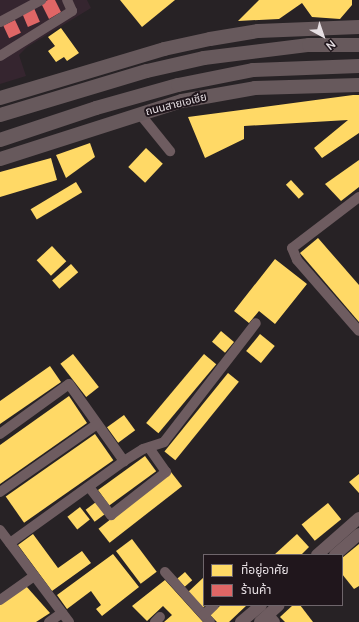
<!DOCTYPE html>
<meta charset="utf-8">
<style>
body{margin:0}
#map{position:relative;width:359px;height:622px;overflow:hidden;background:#272225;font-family:Manrope,"Noto Sans Thai",sans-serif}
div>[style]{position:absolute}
.built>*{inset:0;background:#35252f}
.homes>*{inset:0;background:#ffd966;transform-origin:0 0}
.shops>*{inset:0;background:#e06666;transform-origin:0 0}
.minor>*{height:10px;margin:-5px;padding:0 5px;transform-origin:5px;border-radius:5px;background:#6e5c60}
.major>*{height:12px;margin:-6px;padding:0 6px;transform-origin:6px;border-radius:6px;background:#6e5c60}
.highway>*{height:14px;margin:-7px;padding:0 7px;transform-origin:7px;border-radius:7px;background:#67595c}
span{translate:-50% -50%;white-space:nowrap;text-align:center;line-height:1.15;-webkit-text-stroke:4px #20161c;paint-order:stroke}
.street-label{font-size:11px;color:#e6dfe3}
.legend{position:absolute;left:203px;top:554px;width:140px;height:52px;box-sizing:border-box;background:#20161c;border:1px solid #6f666c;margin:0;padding:5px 7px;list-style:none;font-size:12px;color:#e6dfe3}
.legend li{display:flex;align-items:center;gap:8px;height:20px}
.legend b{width:20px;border:1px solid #6f666c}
.north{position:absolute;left:303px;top:16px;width:40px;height:40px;-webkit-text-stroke:3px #20161c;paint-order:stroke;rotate:140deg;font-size:11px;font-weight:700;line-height:16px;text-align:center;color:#e6dfe3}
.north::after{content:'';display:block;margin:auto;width:14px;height:18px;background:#e6dfe3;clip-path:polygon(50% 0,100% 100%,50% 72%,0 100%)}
</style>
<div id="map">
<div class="built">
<div style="clip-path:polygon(0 0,87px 0,91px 8px,27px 47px,19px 55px,26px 76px,0 84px)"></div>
</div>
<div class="homes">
<div style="clip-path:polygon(120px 0,175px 0,142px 27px)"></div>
<div style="clip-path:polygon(259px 0,352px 0,352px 5px,340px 19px,312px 17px,302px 3px,279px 19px,238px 21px)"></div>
<div style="clip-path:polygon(61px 28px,79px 53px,67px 61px,64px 57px,56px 62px,48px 51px,55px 46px,48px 37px)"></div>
<div style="clip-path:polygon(353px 95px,359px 95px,359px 133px,322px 158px,314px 148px,348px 120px,244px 126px,244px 139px,205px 158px,188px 117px)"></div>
<div style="clip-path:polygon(90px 143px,95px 157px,66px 178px,56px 155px)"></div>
<div style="left:146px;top:148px;width:23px;height:26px;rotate:43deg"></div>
<div style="clip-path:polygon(51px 158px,57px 180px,0 197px,0 172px)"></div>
<div style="clip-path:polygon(359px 160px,359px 187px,341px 201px,325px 184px)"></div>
<div style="left:291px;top:180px;width:19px;height:7px;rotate:47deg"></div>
<div style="left:76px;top:182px;width:12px;height:53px;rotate:59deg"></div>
<div style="clip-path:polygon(318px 238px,359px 285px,359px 322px,300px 253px)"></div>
<div style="left:52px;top:246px;width:21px;height:21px;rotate:47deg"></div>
<div style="clip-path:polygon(275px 259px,307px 284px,275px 324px,259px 311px,249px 323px,234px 311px)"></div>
<div style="left:71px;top:264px;width:11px;height:25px;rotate:49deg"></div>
<div style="left:221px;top:331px;width:17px;height:14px;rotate:40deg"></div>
<div style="left:260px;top:334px;width:19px;height:22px;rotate:39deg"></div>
<div style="left:73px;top:354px;width:42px;height:16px;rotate:52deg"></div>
<div style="left:204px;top:354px;width:16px;height:90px;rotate:40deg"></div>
<div style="clip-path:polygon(50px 366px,61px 382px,0 424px,0 401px)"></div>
<div style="left:228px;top:373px;width:14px;height:101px;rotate:39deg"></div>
<div style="clip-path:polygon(69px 396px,87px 423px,0 484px,0 445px)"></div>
<div style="left:124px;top:415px;width:19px;height:21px;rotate:54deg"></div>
<div style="left:95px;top:434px;width:32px;height:109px;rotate:55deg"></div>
<div style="left:145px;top:456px;width:19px;height:58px;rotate:54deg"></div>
<div style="left:171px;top:472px;width:18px;height:92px;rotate:52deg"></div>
<div style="clip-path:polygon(359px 474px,359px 493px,349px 482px)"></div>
<div style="left:96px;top:502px;width:15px;height:13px;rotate:53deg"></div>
<div style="left:328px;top:503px;width:21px;height:34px;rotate:51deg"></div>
<div style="left:80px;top:507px;width:16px;height:16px;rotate:52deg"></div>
<div style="clip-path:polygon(33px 534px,58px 568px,82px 551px,91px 563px,52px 591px,18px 545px)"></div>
<div style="clip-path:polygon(297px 534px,309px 547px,301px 555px,274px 555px)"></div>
<div style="left:132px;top:539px;width:41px;height:20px;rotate:53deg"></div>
<div style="clip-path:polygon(359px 544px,359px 586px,354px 589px,342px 574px,342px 558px)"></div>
<div style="clip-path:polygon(113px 554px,139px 587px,102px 616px,96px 609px,101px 605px,91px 591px,67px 609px,57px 595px)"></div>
<div style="left:185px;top:572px;width:11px;height:10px;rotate:49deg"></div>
<div style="clip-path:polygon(204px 577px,206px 605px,201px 609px,187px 593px)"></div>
<div style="clip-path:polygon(165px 580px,203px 622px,164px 622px,172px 615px,163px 606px,147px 621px,132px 606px)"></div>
<div style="clip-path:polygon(26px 586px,50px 613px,36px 622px,0 622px,0 605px)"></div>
<div style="clip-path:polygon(221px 605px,247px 605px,229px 622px,217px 622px,210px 615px)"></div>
<div style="clip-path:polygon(293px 605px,300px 605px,313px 622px,285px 622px,280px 617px)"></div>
</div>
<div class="shops">
<div style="clip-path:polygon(48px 0,55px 0,61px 12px,49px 19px,41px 3px)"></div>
<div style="left:34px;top:8px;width:15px;height:13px;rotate:67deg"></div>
<div style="left:15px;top:20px;width:14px;height:13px;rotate:65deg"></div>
</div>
<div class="minor">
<div style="left:0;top:22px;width:47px;rotate:-28.2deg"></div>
<div style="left:0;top:56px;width:85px;rotate:-32deg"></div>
<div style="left:72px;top:11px;width:12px;rotate:-114deg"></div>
<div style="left:140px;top:114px;width:48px;rotate:51deg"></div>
<div style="left:359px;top:197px;width:84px;rotate:142.7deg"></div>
<div style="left:292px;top:248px;width:13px;rotate:67deg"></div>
<div style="left:297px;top:260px;width:94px;rotate:48.9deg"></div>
<div style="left:0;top:434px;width:85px;rotate:-35.9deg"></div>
<div style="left:69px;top:384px;width:95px;rotate:54.5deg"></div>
<div style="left:89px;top:487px;width:36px;rotate:52deg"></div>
<div style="left:111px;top:515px;width:70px;rotate:-38deg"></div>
<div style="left:166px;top:472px;width:29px;rotate:-125deg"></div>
<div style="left:0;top:492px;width:118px;rotate:-35deg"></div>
<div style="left:0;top:530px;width:115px;rotate:53.1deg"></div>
<div style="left:10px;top:543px;width:140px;rotate:-35.7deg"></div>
<div style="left:124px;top:461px;width:22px;rotate:-32deg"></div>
<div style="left:143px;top:449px;width:22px;rotate:-18deg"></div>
<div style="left:164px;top:442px;width:150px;rotate:-52.3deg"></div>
<div style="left:165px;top:572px;width:67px;rotate:48deg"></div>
<div style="left:0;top:600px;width:42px;rotate:-35.2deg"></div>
<div style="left:204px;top:615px;width:14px;rotate:-45deg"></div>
<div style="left:269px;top:615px;width:9px;rotate:49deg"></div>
<div style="left:49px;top:622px;width:16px;rotate:-35deg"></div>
<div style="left:155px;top:622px;width:7px;rotate:-45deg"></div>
</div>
<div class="major">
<div style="left:317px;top:555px;width:56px;rotate:-41.4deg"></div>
<div style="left:335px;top:555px;width:32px;rotate:-41deg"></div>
<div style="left:241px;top:622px;width:26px;rotate:-40deg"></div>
<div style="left:260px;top:622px;width:25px;rotate:-42deg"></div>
</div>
<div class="highway">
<div style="left:0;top:98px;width:171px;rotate:-16.6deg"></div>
<div style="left:164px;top:49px;width:47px;rotate:-12.3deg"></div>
<div style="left:210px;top:39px;width:49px;rotate:-9.5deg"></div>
<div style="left:258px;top:31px;width:101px;rotate:-2.3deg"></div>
<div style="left:0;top:115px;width:153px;rotate:-16.7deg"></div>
<div style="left:147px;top:71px;width:58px;rotate:-12.8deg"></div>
<div style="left:204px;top:58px;width:106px;rotate:-7.1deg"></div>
<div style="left:309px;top:45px;width:50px"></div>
<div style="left:0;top:140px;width:101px;rotate:-18.4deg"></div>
<div style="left:96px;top:108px;width:85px;rotate:-15.7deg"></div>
<div style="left:178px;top:85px;width:76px;rotate:-11.3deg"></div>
<div style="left:253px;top:70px;width:106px;rotate:-2.2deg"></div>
<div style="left:0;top:159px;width:191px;rotate:-17.7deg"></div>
<div style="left:182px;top:101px;width:74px;rotate:-10.1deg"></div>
<div style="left:255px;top:88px;width:104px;rotate:-1.7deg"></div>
</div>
<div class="street-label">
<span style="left:176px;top:104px;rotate:-14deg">ถนนสายเอเชีย</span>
</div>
<ul class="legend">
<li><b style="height:11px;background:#ffd966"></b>ที่อยู่อาศัย</li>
<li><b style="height:11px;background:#e06666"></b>ร้านค้า</li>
</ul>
<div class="north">N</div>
</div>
